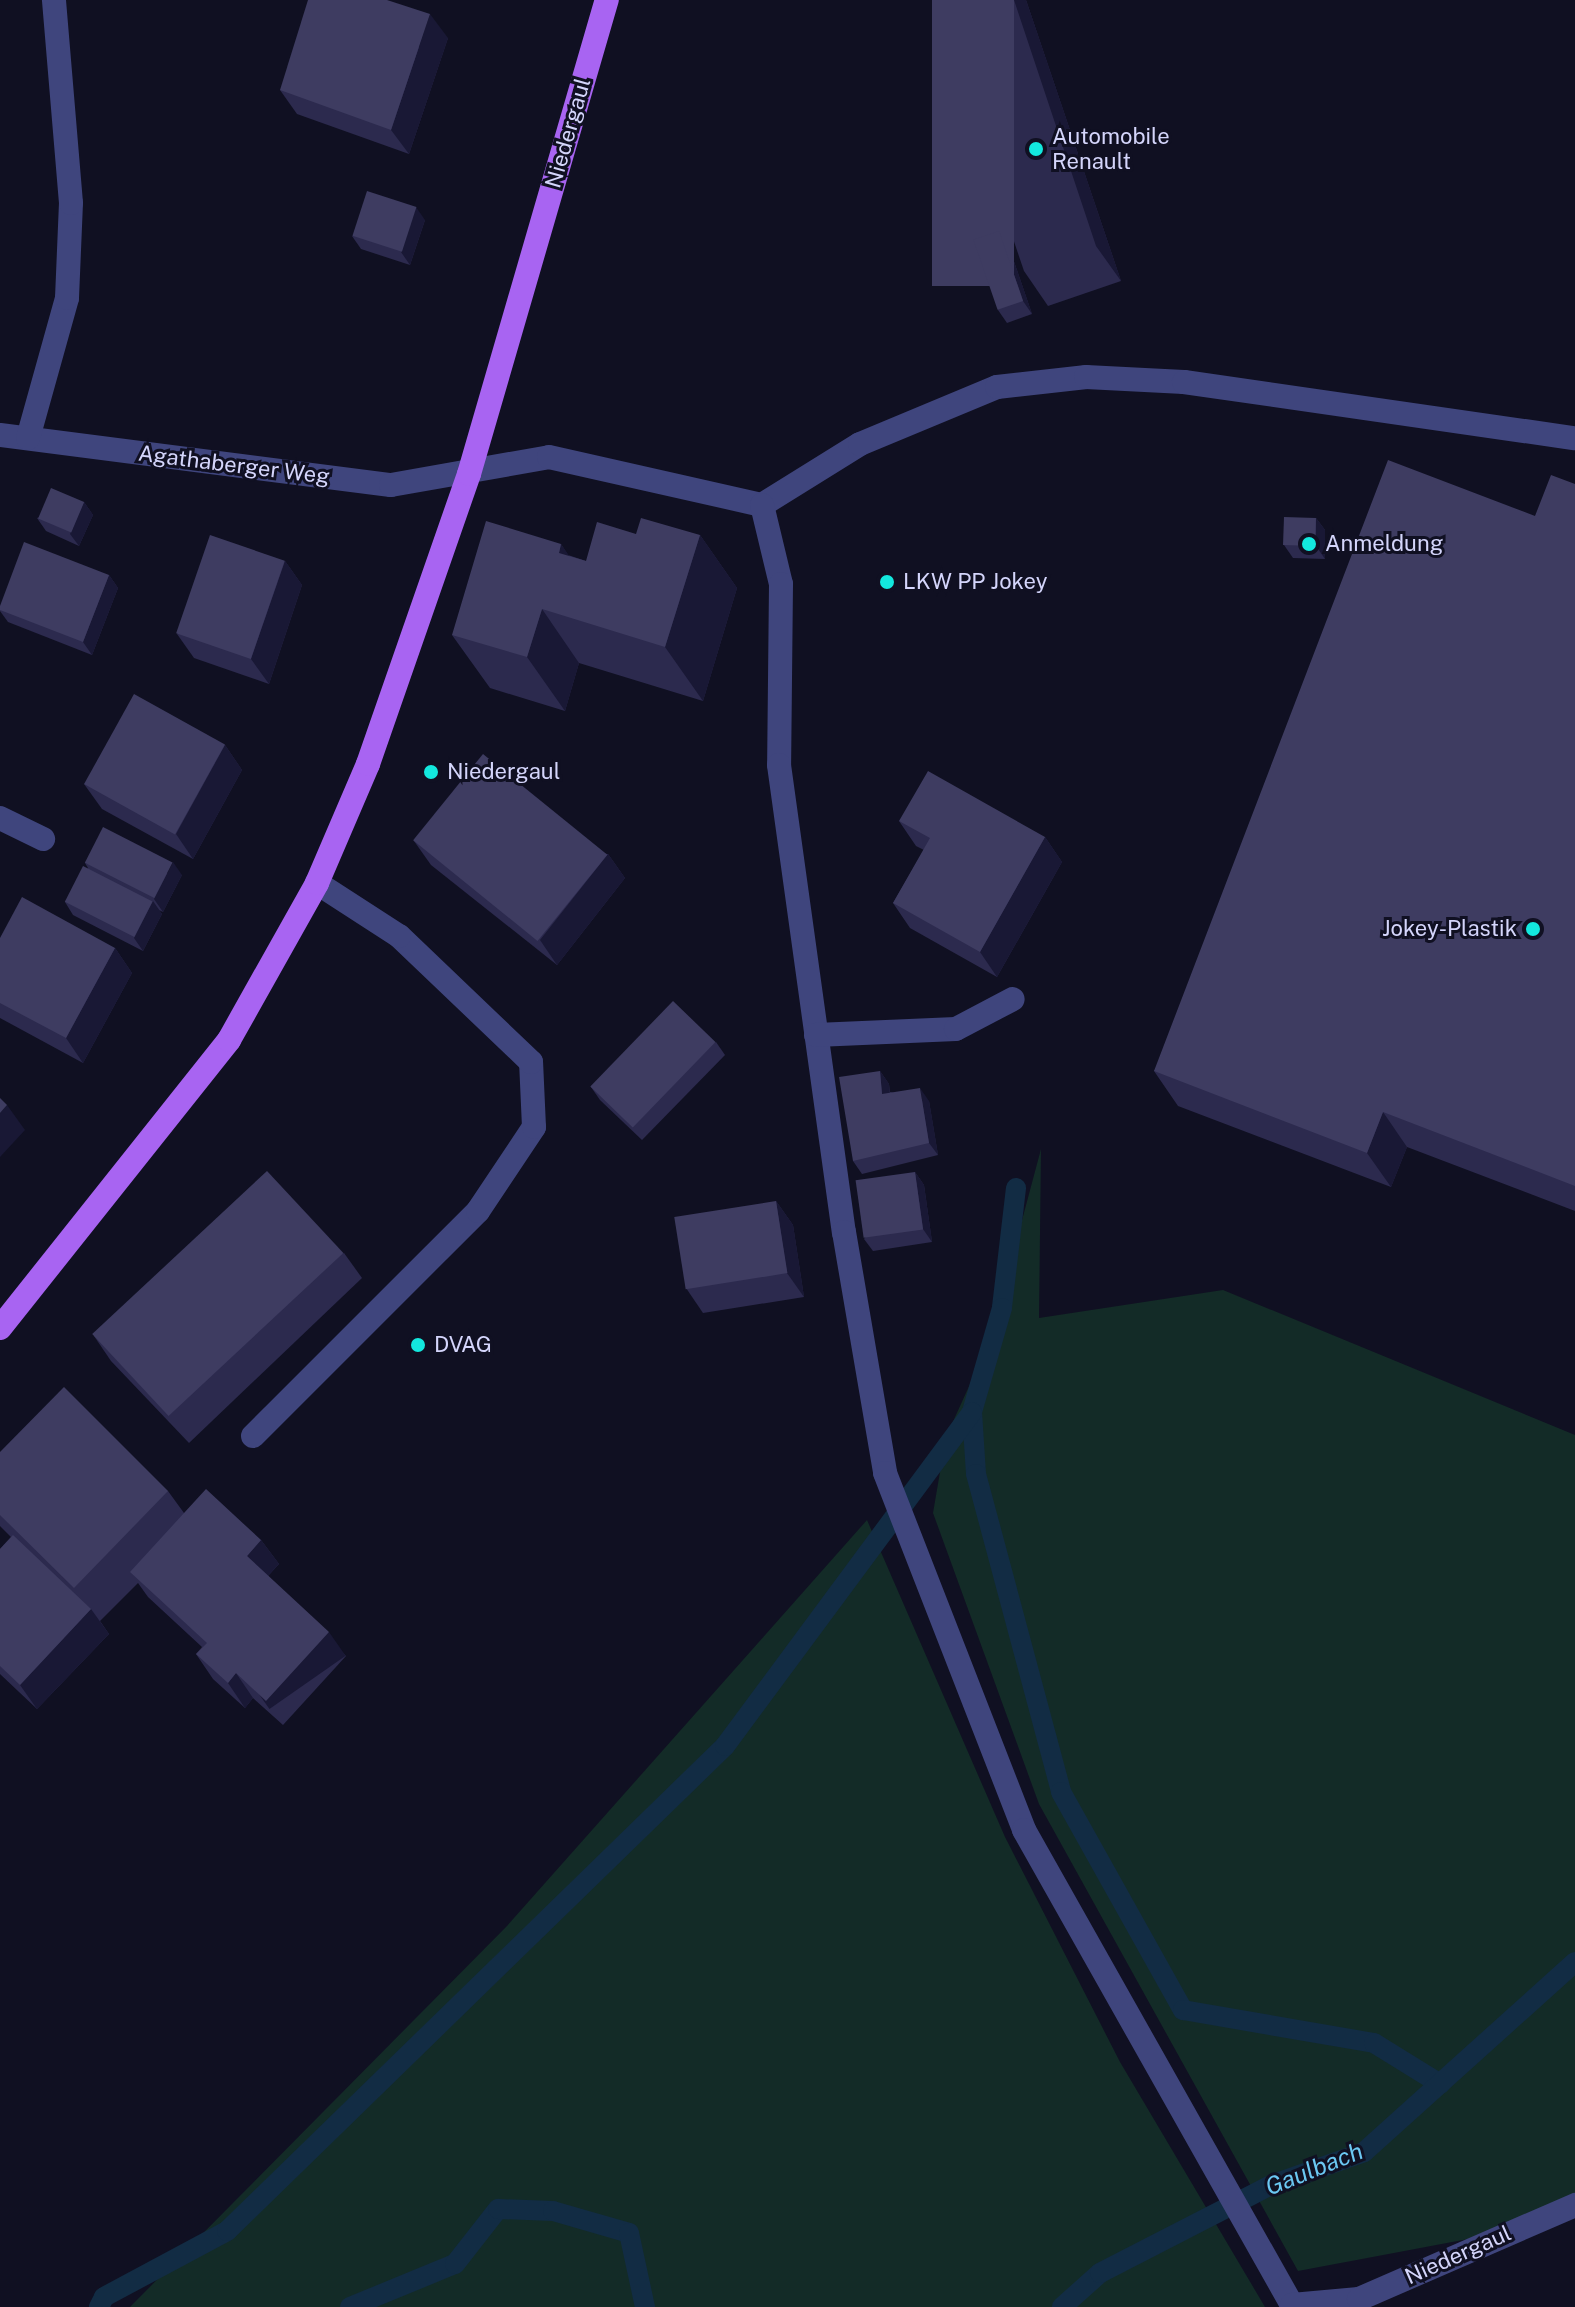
<!DOCTYPE html>
<style>
body{margin:0}
#map{position:relative;width:1575px;height:2307px;overflow:hidden;background:#101022;font-family:"Public Sans",sans-serif}
div>[style]{position:absolute}
.green>*{inset:0;background:#132b27}
.stream>*{height:20px;margin:-10px;padding:0 10px;transform-origin:10px;border-radius:10px;background:#122c44}
.minor>*{height:24px;margin:-12px;padding:0 12px;transform-origin:12px;border-radius:12px;background:#3f457d}
.major>*{height:24px;margin:-12px;padding:0 12px;transform-origin:12px;border-radius:12px;background:#a864f2}
.wall>*{inset:0;background:#2c2a4e}
.shaded-wall>*{inset:0;background:#191835;transform-origin:0 0}
.building>*{inset:0;background:#3e3c61;transform-origin:0 0}
.dots>*{width:22px;height:22px;translate:-50% -50%;box-sizing:border-box;border:4px solid #101022;border-radius:50%}
span{translate:-50% -50%;white-space:nowrap;text-align:center;line-height:1.15;-webkit-text-stroke:6px #101022;paint-order:stroke}
.street-label{font-size:22px;color:#d4d5fb}
.poi-label{font-size:22px;color:#d4d5fb}
.left{translate:0 -50%;text-align:left}
.right{translate:-100% -50%;text-align:right}
.water-label{font-size:24px;color:#6bc8f3;font-style:italic}
</style>
<div id="map">
<div class="green">
<div style="clip-path:polygon(1041px 1149px,1039px 1318px,1223px 1290px,1575px 1435px,1575px 2205px,1516px 2230px,1298px 2271px,1039px 1804px,933px 1513px,946px 1437px,990px 1340px)"></div>
<div style="clip-path:polygon(867px 1520px,1005px 1837px,1120px 2062px,1265px 2307px,130px 2307px,507px 1926px)"></div>
</div>
<div class="stream">
<div style="left:1016px;top:1188px;width:121px;rotate:96.7deg"></div>
<div style="left:1002px;top:1308px;width:108px;rotate:106.1deg"></div>
<div style="left:972px;top:1412px;width:62px;rotate:86.3deg"></div>
<div style="left:976px;top:1474px;width:329px;rotate:75deg"></div>
<div style="left:1061px;top:1792px;width:250px;rotate:60.8deg"></div>
<div style="left:1183px;top:2010px;width:194px;rotate:9.8deg"></div>
<div style="left:1374px;top:2043px;width:78px;rotate:31.8deg"></div>
<div style="left:99px;top:2307px;width:11px;rotate:-63deg"></div>
<div style="left:104px;top:2297px;width:140px;rotate:-28.2deg"></div>
<div style="left:227px;top:2231px;width:695px;rotate:-44.24deg"></div>
<div style="left:725px;top:1746px;width:415px;rotate:-53.5deg"></div>
<div style="left:350px;top:2307px;width:113px;rotate:-22.3deg"></div>
<div style="left:455px;top:2264px;width:70px;rotate:-52deg"></div>
<div style="left:498px;top:2209px;width:55px;rotate:2.1deg"></div>
<div style="left:553px;top:2211px;width:79px;rotate:16.1deg"></div>
<div style="left:629px;top:2233px;width:76px;rotate:77.8deg"></div>
<div style="left:1062px;top:2307px;width:51px;rotate:-41.8deg"></div>
<div style="left:1100px;top:2273px;width:192px;rotate:-27.2deg"></div>
<div style="left:1271px;top:2185px;width:99px;rotate:-19.5deg"></div>
<div style="left:1364px;top:2152px;width:284px;rotate:-42deg"></div>
</div>
<div class="minor">
<div style="left:0;top:435px;width:394px;rotate:7.3deg"></div>
<div style="left:391px;top:485px;width:160px;rotate:-10deg"></div>
<div style="left:549px;top:457px;width:218px;rotate:12.7deg"></div>
<div style="left:762px;top:505px;width:115px;rotate:-31.9deg"></div>
<div style="left:860px;top:444px;width:148px;rotate:-22.6deg"></div>
<div style="left:997px;top:387px;width:90px;rotate:-6.4deg"></div>
<div style="left:1086px;top:377px;width:98px;rotate:2.9deg"></div>
<div style="left:1184px;top:382px;width:395px;rotate:8.2deg"></div>
<div style="left:28px;top:438px;width:145px;rotate:-74.4deg"></div>
<div style="left:67px;top:298px;width:95px;rotate:-87.6deg"></div>
<div style="left:71px;top:203px;width:204px;rotate:-94.8deg"></div>
<div style="left:762px;top:505px;width:81px;rotate:76.5deg"></div>
<div style="left:781px;top:584px;width:181px;rotate:90.6deg"></div>
<div style="left:779px;top:765px;width:472px;rotate:82.1deg"></div>
<div style="left:844px;top:1232px;width:244px;rotate:80.3deg"></div>
<div style="left:885px;top:1473px;width:383px;rotate:68.7deg"></div>
<div style="left:1024px;top:1830px;width:545px;rotate:60.57deg"></div>
<div style="left:1292px;top:2305px;width:67px;rotate:-5.1deg"></div>
<div style="left:1359px;top:2299px;width:236px;rotate:-23.5deg"></div>
<div style="left:0;top:818px;width:48px;rotate:26deg"></div>
<div style="left:816px;top:1035px;width:140px;rotate:-2.5deg"></div>
<div style="left:956px;top:1029px;width:64px;rotate:-27.8deg"></div>
<div style="left:253px;top:1436px;width:318px;rotate:-45deg"></div>
<div style="left:478px;top:1211px;width:101px;rotate:-56.3deg"></div>
<div style="left:534px;top:1127px;width:65px;rotate:-92.6deg"></div>
<div style="left:531px;top:1062px;width:182px;rotate:-136.3deg"></div>
<div style="left:399px;top:936px;width:98px;rotate:-147.1deg"></div>
</div>
<div class="major">
<div style="left:0;top:1328px;width:368px;rotate:-51.5deg"></div>
<div style="left:229px;top:1040px;width:180px;rotate:-60.7deg"></div>
<div style="left:317px;top:883px;width:129px;rotate:-66.8deg"></div>
<div style="left:368px;top:764px;width:307px;rotate:-70.8deg"></div>
<div style="left:469px;top:474px;width:494px;rotate:-73.8deg"></div>
</div>
<div class="wall">
<div style="clip-path:polygon(932px 0,1026px 0,1121px 281px,1048px 306px,1024px 271px)"></div>
<div style="clip-path:polygon(448px 38px,409px 154px,297px 114px,280px 90px)"></div>
<div style="clip-path:polygon(425px 220px,410px 265px,361px 249px,352px 236px)"></div>
<div style="clip-path:polygon(1008px 244px,1032px 314px,1007px 323px,998px 310px)"></div>
<div style="clip-path:polygon(1575px 484px,1575px 1211px,1407px 1147px,1391px 1187px,1178px 1106px,1154px 1071px,1535px 516px)"></div>
<div style="clip-path:polygon(84px 502px,93px 515px,79px 546px,46px 531px,37px 518px)"></div>
<div style="clip-path:polygon(1316px 518px,1325px 530px,1325px 559px,1293px 558px,1284px 545px)"></div>
<div style="clip-path:polygon(636px 534px,700px 535px,737px 588px,703px 701px,579px 663px,565px 711px,490px 688px,452px 635px,561px 544px,568px 555px,586px 561px)"></div>
<div style="clip-path:polygon(285px 561px,302px 585px,269px 684px,194px 658px,177px 634px)"></div>
<div style="clip-path:polygon(109px 575px,118px 588px,92px 655px,8px 622px,0 611px,0 606px)"></div>
<div style="clip-path:polygon(225px 745px,242px 770px,193px 859px,102px 809px,84px 784px)"></div>
<div style="clip-path:polygon(899px 821px,1045px 837px,1062px 862px,997px 977px,910px 928px,893px 903px,924px 850px,916px 846px)"></div>
<div style="clip-path:polygon(414px 841px,608px 854px,625px 878px,557px 965px,431px 865px)"></div>
<div style="clip-path:polygon(85px 863px,182px 875px,163px 912px,159px 910px,162px 914px,143px 951px,73px 915px,65px 902px,88px 868px)"></div>
<div style="clip-path:polygon(0 938px,115px 948px,132px 973px,83px 1063px,0 1018px)"></div>
<div style="clip-path:polygon(716px 1042px,725px 1055px,642px 1140px,600px 1100px,591px 1087px)"></div>
<div style="clip-path:polygon(880px 1071px,889px 1084px,890px 1092px,929px 1101px,938px 1155px,862px 1174px,853px 1161px)"></div>
<div style="clip-path:polygon(915px 1172px,924px 1185px,932px 1242px,873px 1251px,864px 1239px)"></div>
<div style="clip-path:polygon(776px 1201px,793px 1225px,804px 1297px,703px 1313px,686px 1288px)"></div>
<div style="clip-path:polygon(344px 1253px,362px 1278px,189px 1443px,111px 1361px,94px 1336px)"></div>
<div style="clip-path:polygon(0 1452px,168px 1491px,184px 1513px,261px 1540px,279px 1564px,268px 1576px,346px 1656px,283px 1725px,253px 1698px,245px 1708px,213px 1679px,196px 1654px,202px 1647px,148px 1597px,138px 1583px,100px 1621px,109px 1634px,37px 1709px,0 1674px,0 1549px,11px 1537px,0 1526px)"></div>
</div>
<div class="shaded-wall">
<div style="clip-path:polygon(1014px 0,1026px 0,1121px 281px,1096px 246px)"></div>
<div style="clip-path:polygon(430px 14px,448px 38px,409px 154px,391px 130px)"></div>
<div style="clip-path:polygon(416px 207px,425px 220px,410px 265px,401px 252px)"></div>
<div style="clip-path:polygon(999px 231px,1008px 244px,1032px 314px,1023px 301px)"></div>
<div style="clip-path:polygon(84px 502px,93px 515px,79px 546px,70px 534px)"></div>
<div style="clip-path:polygon(1316px 518px,1325px 530px,1325px 559px,1316px 546px)"></div>
<div style="clip-path:polygon(700px 535px,737px 588px,703px 701px,665px 647px)"></div>
<div style="clip-path:polygon(561px 544px,598px 598px,559px 553px)"></div>
<div style="clip-path:polygon(285px 561px,302px 585px,269px 684px,251px 659px)"></div>
<div style="clip-path:polygon(109px 575px,118px 588px,92px 655px,83px 642px)"></div>
<div style="clip-path:polygon(542px 609px,579px 663px,565px 711px,527px 657px)"></div>
<div style="clip-path:polygon(225px 745px,242px 770px,193px 859px,176px 834px)"></div>
<div style="clip-path:polygon(1045px 837px,1062px 862px,997px 977px,980px 952px)"></div>
<div style="clip-path:polygon(608px 854px,625px 878px,557px 965px,540px 940px)"></div>
<div style="clip-path:polygon(173px 862px,182px 875px,163px 912px,154px 899px)"></div>
<div style="clip-path:polygon(153px 901px,162px 914px,143px 951px,134px 938px)"></div>
<div style="clip-path:polygon(115px 948px,132px 973px,83px 1063px,66px 1038px)"></div>
<div style="clip-path:polygon(880px 1071px,889px 1084px,891px 1106px,882px 1094px)"></div>
<div style="clip-path:polygon(920px 1088px,929px 1101px,938px 1155px,929px 1143px)"></div>
<div style="clip-path:polygon(7px 1105px,25px 1130px,0 1157px,0 1113px)"></div>
<div style="clip-path:polygon(1383px 1112px,1407px 1147px,1391px 1187px,1367px 1153px)"></div>
<div style="clip-path:polygon(915px 1172px,924px 1185px,932px 1242px,923px 1229px)"></div>
<div style="clip-path:polygon(776px 1201px,793px 1225px,804px 1297px,787px 1273px)"></div>
<div style="clip-path:polygon(261px 1540px,279px 1564px,264px 1580px,247px 1556px)"></div>
<div style="clip-path:polygon(91px 1609px,109px 1634px,37px 1709px,20px 1685px)"></div>
<div style="left:329px;top:1632px;width:29px;height:93px;rotate:55deg"></div>
<div style="clip-path:polygon(236px 1673px,253px 1698px,245px 1708px,228px 1683px)"></div>
</div>
<div class="building">
<div style="clip-path:polygon(308px 0,387px 0,430px 14px,391px 130px,280px 90px)"></div>
<div style="left:932px;top:0;width:82px;height:286px"></div>
<div style="left:367px;top:191px;width:52px;height:47px;rotate:18deg"></div>
<div style="left:999px;top:231px;width:74px;height:27px;rotate:71deg"></div>
<div style="clip-path:polygon(1388px 460px,1535px 516px,1551px 475px,1575px 484px,1575px 1186px,1383px 1112px,1367px 1153px,1154px 1071px)"></div>
<div style="left:51px;top:488px;width:36px;height:33px;rotate:23deg"></div>
<div style="left:1284px;top:517px;width:32px;height:28px;rotate:2deg"></div>
<div style="clip-path:polygon(641px 518px,700px 535px,665px 647px,542px 609px,527px 657px,452px 635px,486px 521px,561px 544px,559px 553px,586px 561px,597px 522px,636px 534px)"></div>
<div style="left:210px;top:535px;width:79px;height:104px;rotate:19deg"></div>
<div style="clip-path:polygon(24px 542px,109px 575px,83px 642px,0 610px,0 606px)"></div>
<div style="left:134px;top:694px;width:104px;height:103px;rotate:29deg"></div>
<div style="left:483px;top:754px;width:160px;height:111px;rotate:39deg"></div>
<div style="clip-path:polygon(928px 771px,1045px 837px,980px 952px,893px 903px,930px 838px,899px 821px)"></div>
<div style="left:103px;top:827px;width:78px;height:40px;rotate:27deg"></div>
<div style="left:83px;top:866px;width:78px;height:40px;rotate:27deg"></div>
<div style="clip-path:polygon(22px 897px,115px 948px,66px 1038px,0 1003px,0 938px)"></div>
<div style="left:673px;top:1001px;width:59px;height:119px;rotate:44deg"></div>
<div style="clip-path:polygon(880px 1071px,882px 1094px,920px 1088px,929px 1143px,853px 1161px,839px 1077px)"></div>
<div style="clip-path:polygon(0 1098px,7px 1105px,0 1113px)"></div>
<div style="left:267px;top:1171px;width:112px;height:239px;rotate:47deg"></div>
<div style="left:915px;top:1172px;width:58px;height:60px;rotate:82deg"></div>
<div style="left:776px;top:1201px;width:73px;height:103px;rotate:81deg"></div>
<div style="clip-path:polygon(64px 1387px,168px 1491px,74px 1588px,0 1515px,0 1452px)"></div>
<div style="clip-path:polygon(206px 1489px,261px 1540px,247px 1556px,329px 1632px,266px 1701px,236px 1673px,228px 1683px,196px 1654px,207px 1643px,130px 1572px)"></div>
<div style="clip-path:polygon(13px 1535px,91px 1609px,20px 1685px,0 1666px,0 1549px)"></div>
</div>
<div class="dots">
<div style="left:1036px;top:149px;background:#13e8de"></div>
<div style="left:1309px;top:544px;background:#13e8de"></div>
<div style="left:887px;top:582px;background:#13e8de"></div>
<div style="left:431px;top:772px;background:#13e8de"></div>
<div style="left:1533px;top:929px;background:#13e8de"></div>
<div style="left:418px;top:1345px;background:#13e8de"></div>
</div>
<div class="street-label">
<span style="left:568px;top:133px;rotate:-74deg">Niedergaul</span>
<span style="left:234px;top:465px;rotate:7deg">Agathaberger Weg</span>
<span style="left:1458px;top:2255px;rotate:-24deg">Niedergaul</span>
</div>
<div class="poi-label">
<span class="left" style="left:1052px;top:149px">Automobile<br>Renault</span>
<span class="left" style="left:1325px;top:544px">Anmeldung</span>
<span class="left" style="left:903px;top:582px">LKW PP Jokey</span>
<span class="left" style="left:447px;top:772px">Niedergaul</span>
<span class="right" style="left:1517px;top:929px">Jokey-Plastik</span>
<span class="left" style="left:434px;top:1345px">DVAG</span>
</div>
<div class="water-label">
<span style="left:1314px;top:2169px;rotate:-22deg">Gaulbach</span>
</div>
</div>
